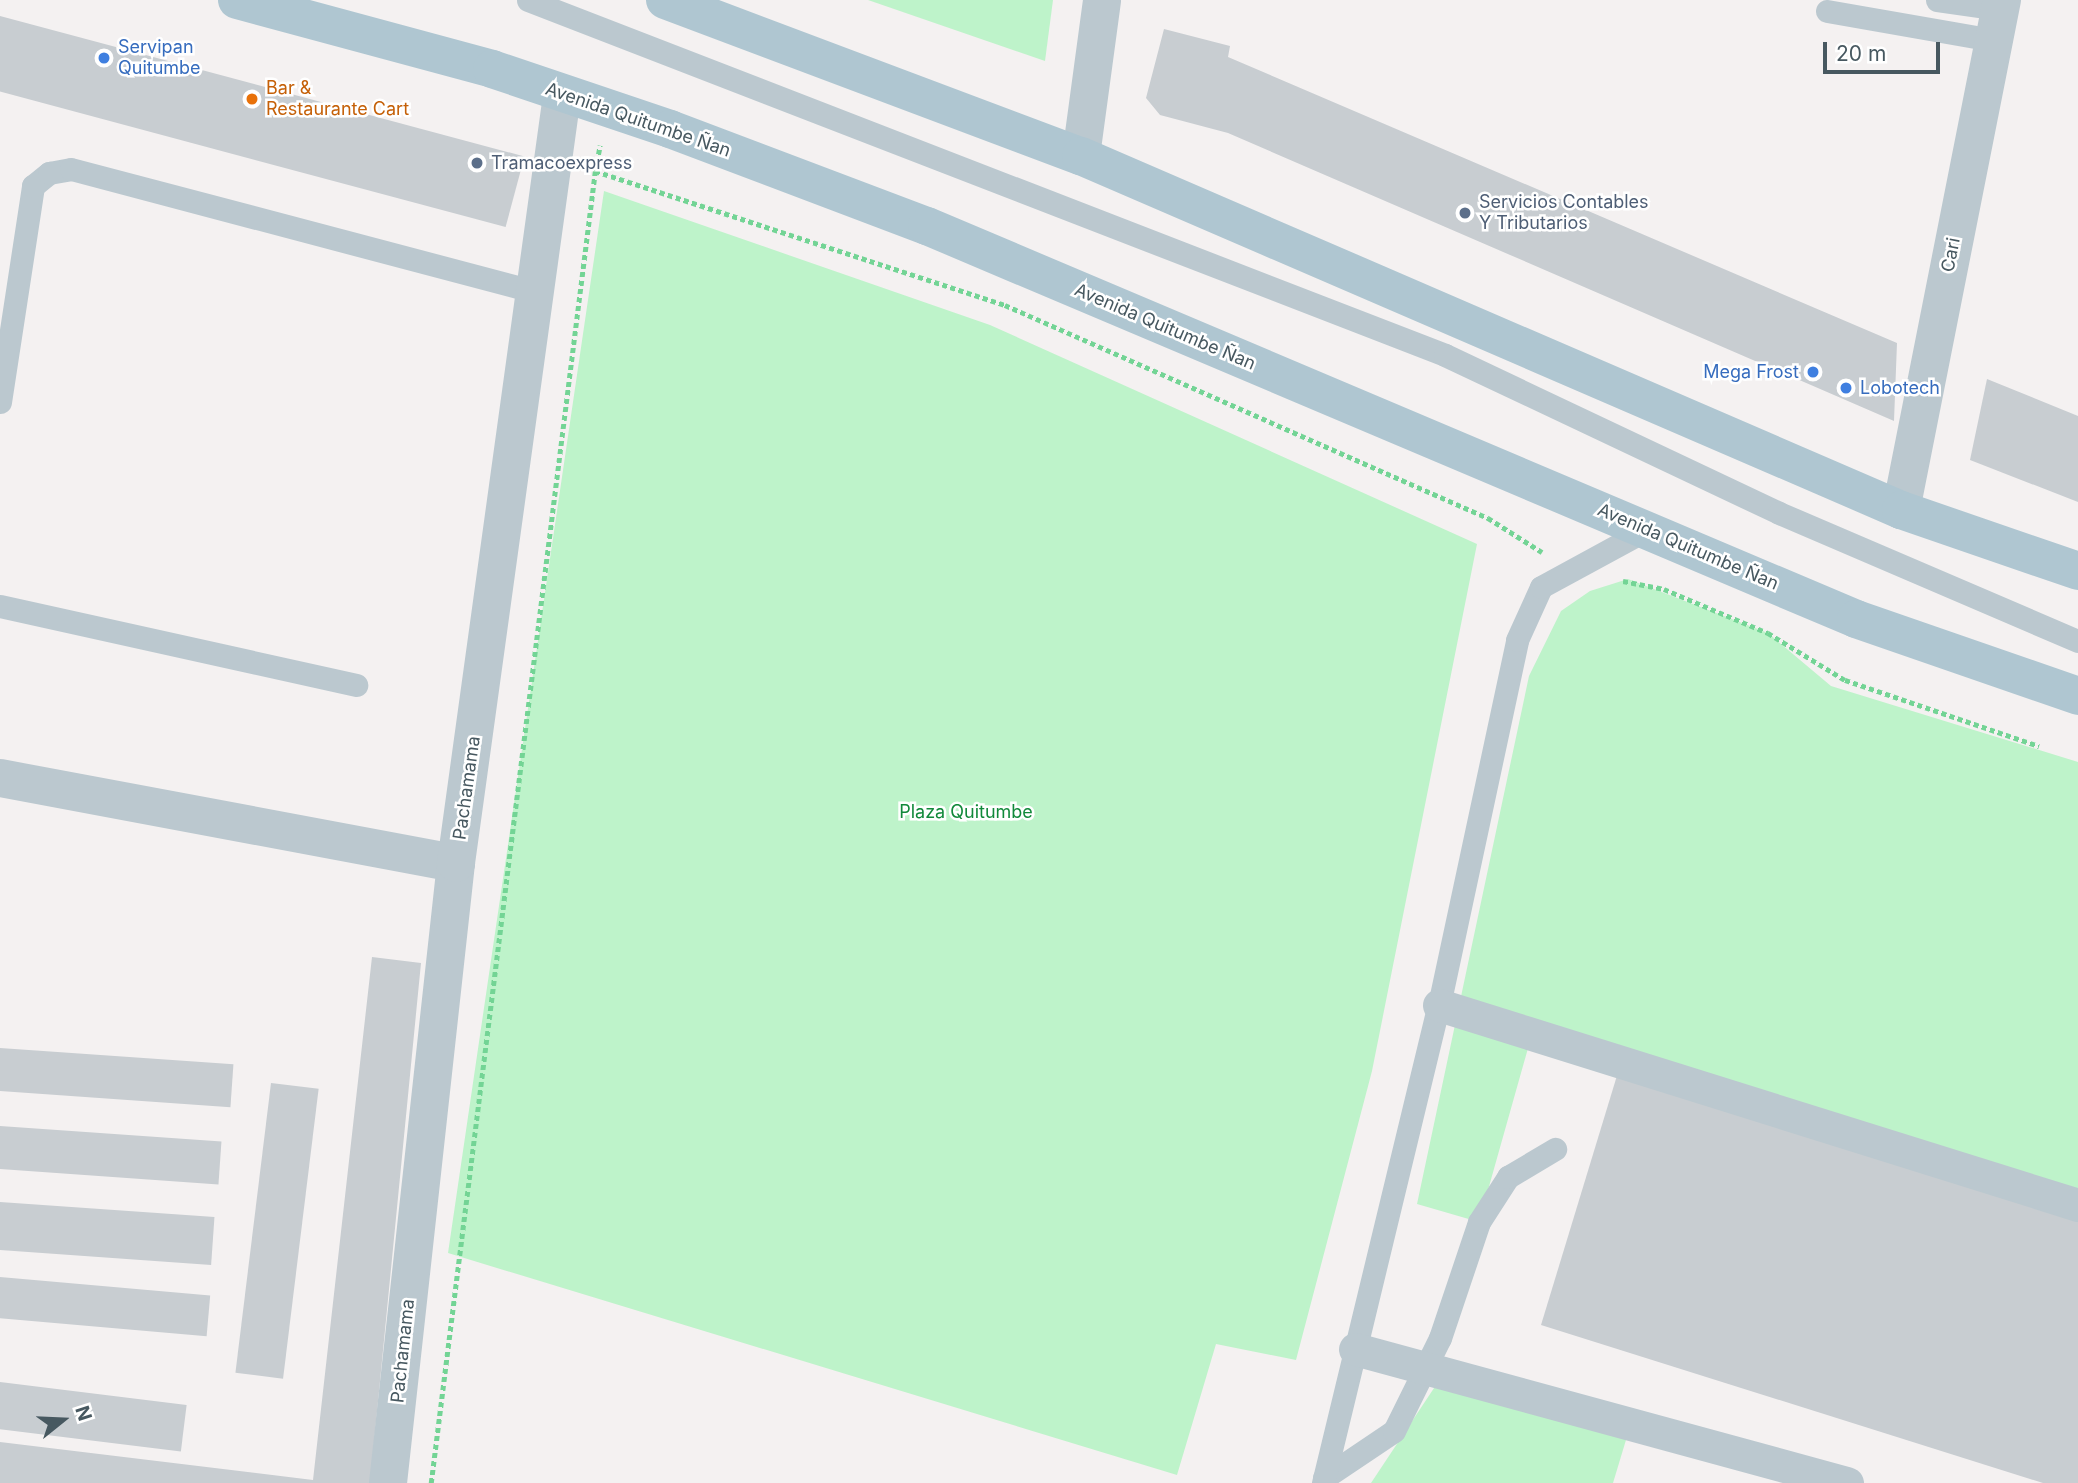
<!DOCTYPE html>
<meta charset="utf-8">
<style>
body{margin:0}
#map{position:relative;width:2078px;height:1483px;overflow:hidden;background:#f4f1f1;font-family:Inter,sans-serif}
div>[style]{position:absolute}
.green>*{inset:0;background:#bef3ca}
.building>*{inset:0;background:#c8cdd1;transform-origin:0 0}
.path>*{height:4.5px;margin-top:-2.25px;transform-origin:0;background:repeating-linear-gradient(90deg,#73d495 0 5px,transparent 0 8.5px)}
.service>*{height:23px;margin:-11.5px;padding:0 11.5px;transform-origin:11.5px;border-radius:11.5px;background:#bbc8cf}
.pedestrian>*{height:33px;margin:-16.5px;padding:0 16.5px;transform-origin:16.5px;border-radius:16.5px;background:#bbc8cf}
.minor>*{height:38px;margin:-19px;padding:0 19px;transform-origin:19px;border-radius:19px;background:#bbc8cf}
.primary>*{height:38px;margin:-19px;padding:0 19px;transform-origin:19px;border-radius:19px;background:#afc6d1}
.dots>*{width:19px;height:19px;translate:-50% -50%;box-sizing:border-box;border:4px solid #fff;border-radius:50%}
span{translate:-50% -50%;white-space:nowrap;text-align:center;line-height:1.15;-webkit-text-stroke:5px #fff;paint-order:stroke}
.shop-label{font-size:18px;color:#366cbe}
.left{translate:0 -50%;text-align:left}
.right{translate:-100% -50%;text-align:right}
.food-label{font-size:18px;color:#c56008}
.street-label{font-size:18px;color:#475860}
.service-label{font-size:18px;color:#4e5e75}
.park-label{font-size:18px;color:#11893a}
.north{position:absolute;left:28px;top:1385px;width:70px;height:70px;-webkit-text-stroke:5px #fff;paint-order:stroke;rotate:72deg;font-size:19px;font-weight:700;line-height:28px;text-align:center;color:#475860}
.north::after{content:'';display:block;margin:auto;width:24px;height:32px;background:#475860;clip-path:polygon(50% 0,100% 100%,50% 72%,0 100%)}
.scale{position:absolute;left:1823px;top:42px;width:117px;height:32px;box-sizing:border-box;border:4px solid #475860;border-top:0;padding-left:9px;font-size:21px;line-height:24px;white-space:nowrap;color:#475860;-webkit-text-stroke:5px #fff;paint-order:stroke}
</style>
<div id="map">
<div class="green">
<div style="clip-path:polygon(868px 0,1053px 0,1045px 61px)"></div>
<div style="clip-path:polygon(604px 191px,990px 325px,1477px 544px,1372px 1071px,1296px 1360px,1216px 1344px,1177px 1475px,448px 1253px)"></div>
<div style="clip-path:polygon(1628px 579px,1768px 633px,1831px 686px,2078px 762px,2078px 1191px,1532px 1034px,1479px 1222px,1417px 1204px,1529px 676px,1561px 611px,1590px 591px)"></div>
<div style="clip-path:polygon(1446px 1370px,1632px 1420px,1613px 1483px,1371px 1483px)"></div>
</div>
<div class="building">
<div style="left:0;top:16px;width:543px;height:73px;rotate:15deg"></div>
<div style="clip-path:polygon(1164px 29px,1230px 46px,1228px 57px,1897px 343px,1894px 421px,1228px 133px,1160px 115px,1146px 98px)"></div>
<div style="clip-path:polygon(1987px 379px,2078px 416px,2078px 502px,1970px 460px)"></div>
<div style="clip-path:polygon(372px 957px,421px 963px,370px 1483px,0 1483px,0 1442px,313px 1480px)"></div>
<div style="left:0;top:1048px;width:234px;height:43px;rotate:4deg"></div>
<div style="clip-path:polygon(1619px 1069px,2078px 1214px,2078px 1483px,2043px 1483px,1541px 1325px)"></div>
<div style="left:271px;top:1083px;width:48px;height:292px;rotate:7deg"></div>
<div style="left:0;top:1126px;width:222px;height:43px;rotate:4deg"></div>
<div style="left:0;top:1202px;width:215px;height:48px;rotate:4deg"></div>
<div style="left:0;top:1277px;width:211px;height:41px;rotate:5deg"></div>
<div style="left:0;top:1382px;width:188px;height:47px;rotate:7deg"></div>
</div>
<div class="path">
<div style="left:595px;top:171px;width:26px;rotate:-79deg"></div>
<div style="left:1623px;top:581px;width:42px;rotate:11deg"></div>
<div style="left:1664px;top:589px;width:113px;rotate:22.9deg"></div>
<div style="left:1768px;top:633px;width:90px;rotate:31.4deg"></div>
<div style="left:1845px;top:680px;width:205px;rotate:18.8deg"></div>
<div style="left:431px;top:1483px;width:1322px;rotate:-82.87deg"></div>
<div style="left:595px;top:171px;width:431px;rotate:18.1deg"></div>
<div style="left:1005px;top:305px;width:528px;rotate:23.8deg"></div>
<div style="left:1488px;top:518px;width:64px;rotate:32.2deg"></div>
</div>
<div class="service">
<div style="left:528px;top:0;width:983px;rotate:21.16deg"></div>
<div style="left:1445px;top:355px;width:369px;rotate:25.3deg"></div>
<div style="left:1779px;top:513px;width:325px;rotate:23.2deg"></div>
<div style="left:1937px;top:0;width:64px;rotate:8.1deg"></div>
<div style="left:1827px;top:11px;width:169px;rotate:9.9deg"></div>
<div style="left:0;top:402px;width:219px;rotate:-81.3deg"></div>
<div style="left:33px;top:186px;width:21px;rotate:-39deg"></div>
<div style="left:49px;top:173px;width:22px;rotate:-10deg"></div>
<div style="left:71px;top:169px;width:480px;rotate:14.8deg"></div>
<div style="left:0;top:606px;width:365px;rotate:12.5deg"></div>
<div style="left:1324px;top:1478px;width:84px;rotate:-33.9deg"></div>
<div style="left:1394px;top:1431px;width:104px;rotate:-63.7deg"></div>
<div style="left:1440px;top:1338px;width:122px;rotate:-71.4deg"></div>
<div style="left:1479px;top:1222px;width:54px;rotate:-57.2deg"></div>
<div style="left:1508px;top:1177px;width:55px;rotate:-30.8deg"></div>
<div style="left:1323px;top:1483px;width:492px;rotate:-76.4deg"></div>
<div style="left:1439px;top:1005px;width:373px;rotate:-77.9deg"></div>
<div style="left:1517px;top:640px;width:58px;rotate:-65.6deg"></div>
<div style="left:1541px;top:587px;width:119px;rotate:-28.5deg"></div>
</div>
<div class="pedestrian">
<div style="left:1439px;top:1005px;width:670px;rotate:17.38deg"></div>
<div style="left:1355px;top:1349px;width:510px;rotate:15.24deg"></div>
</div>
<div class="minor">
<div style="left:1081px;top:156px;width:157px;rotate:-82.3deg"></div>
<div style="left:1901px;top:510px;width:520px;rotate:-78.8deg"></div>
<div style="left:0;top:778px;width:464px;rotate:10.6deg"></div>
<div style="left:388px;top:1483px;width:624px;rotate:-83.74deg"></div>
<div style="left:456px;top:863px;width:775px;rotate:-82.14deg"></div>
</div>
<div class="primary">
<div style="left:237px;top:0;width:264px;rotate:15.1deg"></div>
<div style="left:492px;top:69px;width:188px;rotate:18.6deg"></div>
<div style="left:670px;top:129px;width:275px;rotate:20.7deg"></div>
<div style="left:927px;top:226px;width:1009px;rotate:22.93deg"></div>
<div style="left:1856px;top:619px;width:235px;rotate:19.1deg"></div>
<div style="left:665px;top:0;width:444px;rotate:20.6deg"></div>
<div style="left:1081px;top:156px;width:893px;rotate:23.35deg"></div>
<div style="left:1901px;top:510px;width:187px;rotate:19deg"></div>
</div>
<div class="dots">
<div style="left:104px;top:58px;background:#3f7fe0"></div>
<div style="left:252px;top:99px;background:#e8710a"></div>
<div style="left:477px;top:163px;background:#5c6f8a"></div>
<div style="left:1465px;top:213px;background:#5c6f8a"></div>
<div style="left:1813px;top:372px;background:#3f7fe0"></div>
<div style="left:1846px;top:388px;background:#3f7fe0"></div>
</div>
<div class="shop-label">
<span class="left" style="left:118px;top:58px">Servipan<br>Quitumbe</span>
<span class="right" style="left:1799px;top:372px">Mega Frost</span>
<span class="left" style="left:1860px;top:388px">Lobotech</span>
</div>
<div class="food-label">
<span class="left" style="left:266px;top:99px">Bar &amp;<br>Restaurante Cart</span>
</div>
<div class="street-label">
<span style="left:638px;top:120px;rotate:19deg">Avenida Quitumbe Ñan</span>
<span style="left:1951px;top:255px;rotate:-79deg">Cari</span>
<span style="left:1165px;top:327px;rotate:23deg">Avenida Quitumbe Ñan</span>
<span style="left:1688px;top:547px;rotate:23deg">Avenida Quitumbe Ñan</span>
<span style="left:467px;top:788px;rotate:-82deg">Pachamama</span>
<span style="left:403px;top:1351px;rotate:-84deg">Pachamama</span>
</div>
<div class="service-label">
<span class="left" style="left:491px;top:163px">Tramacoexpress</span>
<span class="left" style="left:1479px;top:213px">Servicios Contables<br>Y Tributarios</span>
</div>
<div class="park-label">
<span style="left:966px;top:812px">Plaza Quitumbe</span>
</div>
<div class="north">N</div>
<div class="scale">20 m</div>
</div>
